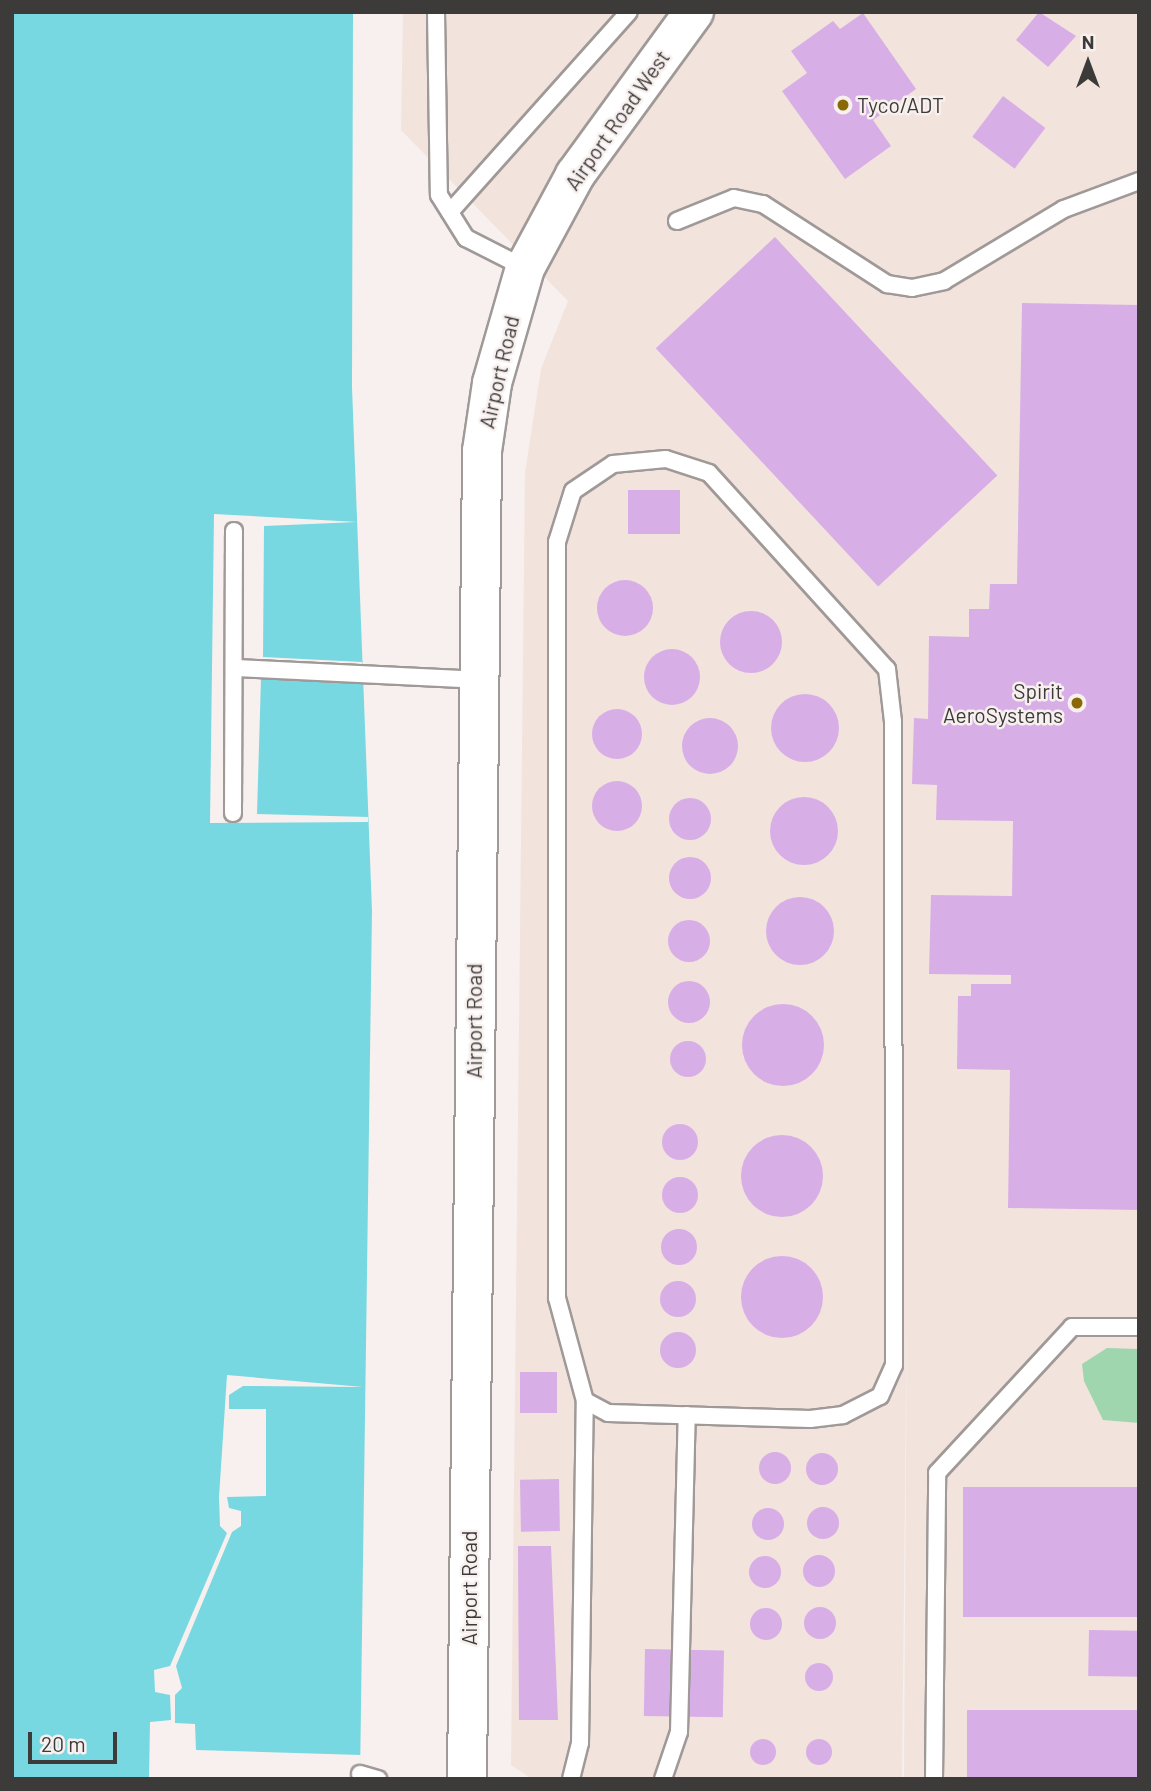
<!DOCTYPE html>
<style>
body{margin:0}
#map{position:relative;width:1151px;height:1791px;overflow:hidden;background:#f7f0ee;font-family:Barlow,sans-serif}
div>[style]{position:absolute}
.built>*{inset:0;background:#f2e3dd}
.green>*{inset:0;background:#9fd6ad}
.water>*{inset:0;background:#78d8e1}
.pier>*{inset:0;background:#f7f0ee}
.building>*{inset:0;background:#d8aee7;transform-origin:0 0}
.round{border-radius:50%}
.roads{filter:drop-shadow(2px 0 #9f9997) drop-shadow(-2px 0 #9f9997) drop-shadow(0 2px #9f9997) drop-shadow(0 -2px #9f9997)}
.service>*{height:16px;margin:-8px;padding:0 8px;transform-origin:8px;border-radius:8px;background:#fff}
.tertiary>*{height:38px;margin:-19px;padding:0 19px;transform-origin:19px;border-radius:19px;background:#fff}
.dots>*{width:19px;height:19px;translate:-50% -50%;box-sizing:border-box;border:4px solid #f7f0ee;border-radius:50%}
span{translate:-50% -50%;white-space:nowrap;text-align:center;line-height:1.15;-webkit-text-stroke:5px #f7f0ee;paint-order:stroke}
.poi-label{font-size:21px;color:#3d3b3a}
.left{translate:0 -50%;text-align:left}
.right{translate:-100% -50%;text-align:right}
.street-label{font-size:21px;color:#3d3b3a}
.frame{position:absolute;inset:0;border:14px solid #3d3b3a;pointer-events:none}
.north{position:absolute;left:1053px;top:28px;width:70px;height:70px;-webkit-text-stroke:5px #f7f0ee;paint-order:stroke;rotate:0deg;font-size:19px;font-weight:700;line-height:28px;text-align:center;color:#3d3b3a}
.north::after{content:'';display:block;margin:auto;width:24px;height:32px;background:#3d3b3a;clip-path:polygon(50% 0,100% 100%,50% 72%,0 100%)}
.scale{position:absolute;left:28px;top:1732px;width:89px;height:32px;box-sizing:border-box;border:4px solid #3d3b3a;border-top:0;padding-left:9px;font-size:21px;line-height:24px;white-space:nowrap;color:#3d3b3a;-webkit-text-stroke:5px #f7f0ee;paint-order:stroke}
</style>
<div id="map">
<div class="built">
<div style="clip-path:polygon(403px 12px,1139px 12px,1139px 1779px,904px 1779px,907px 1302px,902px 1779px,532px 1779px,511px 1765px,525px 473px,541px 369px,568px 301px,401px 130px)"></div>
</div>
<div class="green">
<div style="clip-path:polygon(1107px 1348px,1139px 1349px,1139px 1423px,1103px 1420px,1084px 1381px,1082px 1364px)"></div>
</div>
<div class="water">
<div style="clip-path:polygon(12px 12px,353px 12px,352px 387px,372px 911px,360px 1779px,12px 1779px)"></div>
</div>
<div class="pier">
<div style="clip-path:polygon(214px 514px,357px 522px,264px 526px,263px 657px,362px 662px,363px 682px,261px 679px,257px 814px,368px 817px,368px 822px,210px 823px)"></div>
<div style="clip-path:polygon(227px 1375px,363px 1387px,243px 1386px,229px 1395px,229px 1409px,266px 1409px,266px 1496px,227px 1497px,229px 1508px,241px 1511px,241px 1526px,232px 1532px,176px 1666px,182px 1688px,175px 1695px,175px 1723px,195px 1724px,196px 1750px,361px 1755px,360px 1779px,149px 1779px,150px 1722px,171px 1720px,170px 1695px,155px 1692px,154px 1670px,170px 1666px,227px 1533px,220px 1526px,219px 1497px)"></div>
</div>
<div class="building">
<div style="clip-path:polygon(1039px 12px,1076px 36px,1048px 67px,1016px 40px)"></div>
<div style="clip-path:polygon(863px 13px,916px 89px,873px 120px,891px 146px,845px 179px,782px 91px,807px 73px,791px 51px,833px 21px,840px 29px)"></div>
<div style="left:1003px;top:96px;width:53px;height:51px;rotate:37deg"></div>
<div style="left:775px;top:237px;width:326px;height:163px;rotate:47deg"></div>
<div style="clip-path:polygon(1022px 303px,1139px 305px,1139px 1210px,1008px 1208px,1010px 1070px,957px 1069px,958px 996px,971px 996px,971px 984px,1011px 984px,1011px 975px,929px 974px,931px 895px,1012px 896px,1013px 821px,936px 820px,937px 785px,912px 784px,914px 718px,928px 719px,929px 636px,969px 637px,969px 609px,989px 609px,990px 584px,1017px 584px)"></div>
<div style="left:628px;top:490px;width:52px;height:44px"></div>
<div class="round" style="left:597px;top:580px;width:56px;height:56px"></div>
<div class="round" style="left:720px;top:611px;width:62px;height:62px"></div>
<div class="round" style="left:644px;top:649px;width:56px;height:56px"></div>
<div class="round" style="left:771px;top:694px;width:68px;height:68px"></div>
<div class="round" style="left:592px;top:709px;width:50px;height:50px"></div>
<div class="round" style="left:682px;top:718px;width:56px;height:56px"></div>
<div class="round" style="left:592px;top:781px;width:50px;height:50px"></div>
<div class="round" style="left:770px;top:797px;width:68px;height:68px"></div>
<div class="round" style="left:669px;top:798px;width:42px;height:42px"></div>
<div class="round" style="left:669px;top:857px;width:42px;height:42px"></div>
<div class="round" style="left:766px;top:897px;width:68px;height:68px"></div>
<div class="round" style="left:668px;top:920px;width:42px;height:42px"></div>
<div class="round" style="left:668px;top:981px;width:42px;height:42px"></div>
<div class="round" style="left:742px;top:1004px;width:82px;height:82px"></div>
<div class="round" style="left:670px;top:1041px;width:36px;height:36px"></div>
<div class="round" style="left:662px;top:1124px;width:36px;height:36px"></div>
<div class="round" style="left:741px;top:1135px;width:82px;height:82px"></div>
<div class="round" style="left:662px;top:1177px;width:36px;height:36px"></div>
<div class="round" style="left:661px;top:1229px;width:36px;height:36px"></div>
<div class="round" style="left:741px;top:1256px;width:82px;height:82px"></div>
<div class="round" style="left:660px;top:1281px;width:36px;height:36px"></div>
<div class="round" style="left:660px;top:1332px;width:36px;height:36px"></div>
<div style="left:520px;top:1372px;width:37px;height:41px"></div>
<div class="round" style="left:759px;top:1452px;width:32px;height:32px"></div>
<div class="round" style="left:806px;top:1453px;width:32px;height:32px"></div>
<div style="left:559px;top:1479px;width:52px;height:39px;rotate:89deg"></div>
<div style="left:963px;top:1487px;width:176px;height:130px"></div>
<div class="round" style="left:807px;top:1507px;width:32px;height:32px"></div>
<div class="round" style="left:752px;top:1508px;width:32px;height:32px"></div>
<div style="clip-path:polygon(518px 1546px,551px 1546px,558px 1720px,519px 1720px)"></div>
<div class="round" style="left:803px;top:1555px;width:32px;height:32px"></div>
<div class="round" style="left:749px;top:1556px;width:32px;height:32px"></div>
<div class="round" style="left:804px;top:1607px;width:32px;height:32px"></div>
<div class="round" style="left:750px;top:1608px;width:32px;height:32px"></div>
<div style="left:1089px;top:1630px;width:50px;height:46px;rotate:1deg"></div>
<div style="left:645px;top:1649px;width:79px;height:67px;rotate:1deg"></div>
<div class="round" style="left:805px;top:1663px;width:28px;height:28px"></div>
<div style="left:967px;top:1710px;width:172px;height:69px"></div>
<div class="round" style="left:750px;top:1739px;width:26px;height:26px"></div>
<div class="round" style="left:806px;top:1739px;width:26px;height:26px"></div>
</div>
<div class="roads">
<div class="service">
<div style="left:436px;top:12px;width:183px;rotate:89.1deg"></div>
<div style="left:439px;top:195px;width:51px;rotate:57.9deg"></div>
<div style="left:466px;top:238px;width:66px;rotate:27deg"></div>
<div style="left:450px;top:212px;width:268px;rotate:-48.2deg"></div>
<div style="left:677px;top:221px;width:61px;rotate:-22deg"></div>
<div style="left:734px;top:198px;width:30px;rotate:12deg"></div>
<div style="left:763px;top:204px;width:148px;rotate:32.8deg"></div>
<div style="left:887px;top:284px;width:25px;rotate:9deg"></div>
<div style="left:912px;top:288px;width:33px;rotate:-12deg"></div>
<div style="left:944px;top:281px;width:140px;rotate:-31deg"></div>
<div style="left:1064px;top:209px;width:80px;rotate:-20.5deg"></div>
<div style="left:234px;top:668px;width:245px;rotate:2.8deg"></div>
<div style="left:233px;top:813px;width:282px;rotate:-89.8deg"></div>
<div style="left:360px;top:1774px;width:19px;rotate:16deg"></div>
<div style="left:571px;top:1779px;width:37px;rotate:-76deg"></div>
<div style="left:580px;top:1743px;width:342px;rotate:-89.2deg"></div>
<div style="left:585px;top:1401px;width:107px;rotate:-105.2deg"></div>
<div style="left:557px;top:1298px;width:756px;rotate:-90deg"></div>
<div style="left:557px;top:542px;width:53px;rotate:-72.6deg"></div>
<div style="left:573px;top:491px;width:48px;rotate:-34deg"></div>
<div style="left:613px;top:464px;width:53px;rotate:-5.4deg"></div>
<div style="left:666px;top:459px;width:45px;rotate:18deg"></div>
<div style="left:709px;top:473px;width:265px;rotate:47.8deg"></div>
<div style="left:887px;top:669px;width:53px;rotate:83.5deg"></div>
<div style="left:893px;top:722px;width:643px;rotate:89.91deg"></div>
<div style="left:894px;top:1365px;width:34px;rotate:114deg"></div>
<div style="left:880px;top:1396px;width:42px;rotate:152.8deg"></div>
<div style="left:843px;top:1415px;width:33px;rotate:173deg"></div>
<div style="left:810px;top:1419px;width:202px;rotate:-178.3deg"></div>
<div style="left:608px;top:1413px;width:26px;rotate:-152deg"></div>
<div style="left:663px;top:1779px;width:50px;rotate:-71.2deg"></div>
<div style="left:679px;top:1732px;width:317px;rotate:-88.6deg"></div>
<div style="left:934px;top:1779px;width:306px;rotate:-89.4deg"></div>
<div style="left:937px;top:1473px;width:199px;rotate:-47.2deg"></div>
<div style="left:1072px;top:1327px;width:67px"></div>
</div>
<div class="tertiary">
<div style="left:467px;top:1779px;width:1328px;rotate:-89.35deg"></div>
<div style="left:482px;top:451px;width:69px;rotate:-81.6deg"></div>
<div style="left:492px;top:383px;width:120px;rotate:-74deg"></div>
<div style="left:525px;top:268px;width:106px;rotate:-61.7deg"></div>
<div style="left:575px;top:175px;width:202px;rotate:-53.9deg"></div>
</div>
</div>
<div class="dots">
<div style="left:843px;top:105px;background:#886906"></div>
<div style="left:1077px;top:703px;background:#886906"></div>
</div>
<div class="poi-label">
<span class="left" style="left:857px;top:105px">Tyco/ADT</span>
<span class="right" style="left:1063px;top:703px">Spirit<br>AeroSystems</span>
</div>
<div class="street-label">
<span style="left:617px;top:120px;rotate:-55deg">Airport Road West</span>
<span style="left:499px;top:372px;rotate:-77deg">Airport Road</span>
<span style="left:474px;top:1021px;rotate:-90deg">Airport Road</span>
<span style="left:469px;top:1588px;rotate:-90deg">Airport Road</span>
</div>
<div class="frame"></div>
<div class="north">N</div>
<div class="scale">20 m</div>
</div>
